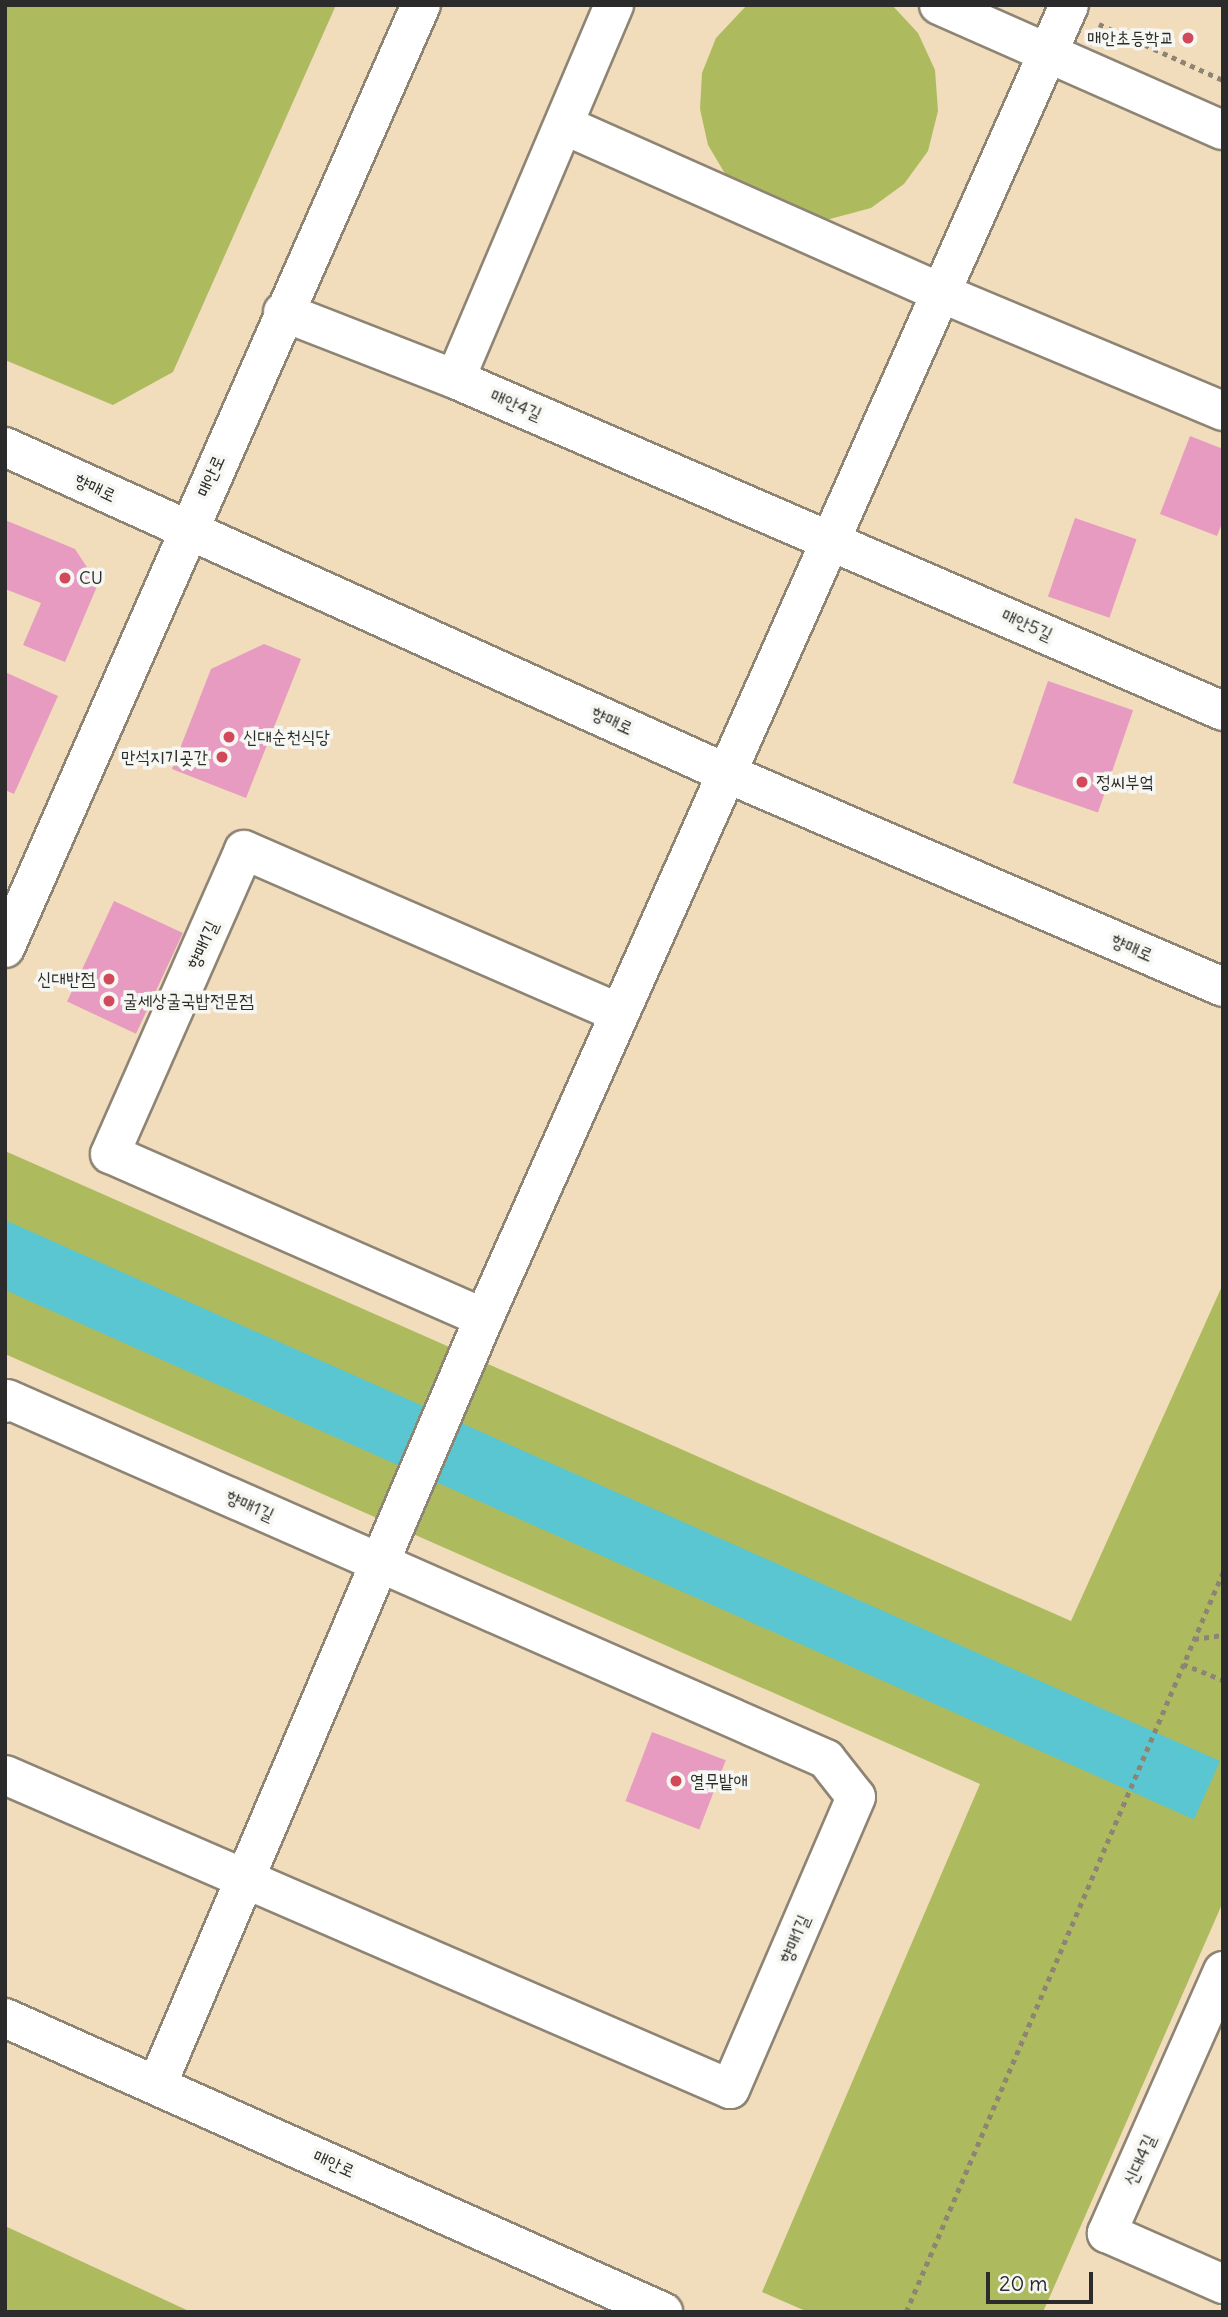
<!DOCTYPE html>
<meta charset="utf-8">
<style>
body{margin:0}
#map{position:relative;width:1228px;height:2317px;overflow:hidden;background:#f1dcbc;font-family:Delius,"Poor Story",sans-serif}
div>[style]{position:absolute}
.green>*{inset:0;background:#adbb5e}
.water>*{inset:0;background:#59c6d1;transform-origin:0 0}
.building>*{inset:0;background:#e79bc1;transform-origin:0 0}
.path>*{height:4.5px;margin-top:-2.25px;transform-origin:0;background:repeating-linear-gradient(90deg,#8e8474 0 5px,transparent 0 10px)}
.roads{filter:drop-shadow(2px 0 #8e8474) drop-shadow(-2px 0 #8e8474) drop-shadow(0 2px #8e8474) drop-shadow(0 -2px #8e8474)}
.street>*{height:38px;margin:-19px;padding:0 19px;transform-origin:19px;border-radius:19px;background:#fff}
.secondary>*{height:38px;margin:-19px;padding:0 19px;transform-origin:19px;border-radius:19px;background:#fff}
.dots>*{width:19px;height:19px;translate:-50% -50%;box-sizing:border-box;border:4px solid #f6f6f2;border-radius:50%}
span{translate:-50% -50%;white-space:nowrap;text-align:center;line-height:1.15;-webkit-text-stroke:7px #f6f6f2;paint-order:stroke}
.poi-label{font-size:18px;color:#2b2b2b}
.right{translate:-100% -50%;text-align:right}
.left{translate:0 -50%;text-align:left}
.street-label{font-size:18px;color:#2b2b2b}
.frame{position:absolute;inset:0;border:7px solid #2b2b2b;pointer-events:none}
.scale{position:absolute;left:986px;top:2272px;width:107px;height:32px;box-sizing:border-box;border:4px solid #2b2b2b;border-top:0;padding-left:9px;font-size:21px;line-height:24px;white-space:nowrap;color:#2b2b2b;-webkit-text-stroke:5px #f6f6f2;paint-order:stroke}
</style>
<div id="map">
<div class="green">
<div style="clip-path:polygon(5px 5px,336px 5px,173px 372px,113px 405px,5px 360px)"></div>
<div style="clip-path:polygon(747px 5px,892px 5px,918px 33px,935px 70px,938px 111px,928px 151px,904px 184px,871px 208px,830px 219px,789px 216px,727px 177px,708px 145px,700px 109px,702px 73px,716px 38px)"></div>
<div style="clip-path:polygon(5px 1151px,1071px 1621px,1223px 1284px,1223px 1902px,1043px 2312px,808px 2312px,762px 2292px,980px 1784px,5px 1354px)"></div>
<div style="clip-path:polygon(5px 2226px,191px 2312px,5px 2312px)"></div>
</div>
<div class="water">
<div style="left:5px;top:1220px;width:1330px;height:64px;rotate:24deg"></div>
</div>
<div class="building">
<div style="clip-path:polygon(1190px 436px,1223px 449px,1223px 521px,1217px 536px,1160px 514px)"></div>
<div style="left:1075px;top:518px;width:65px;height:83px;rotate:19deg"></div>
<div style="clip-path:polygon(5px 520px,75px 549px,98px 584px,65px 662px,23px 645px,41px 603px,5px 589px)"></div>
<div style="clip-path:polygon(264px 644px,301px 659px,246px 798px,172px 769px,211px 669px)"></div>
<div style="clip-path:polygon(5px 672px,58px 696px,14px 794px,5px 790px)"></div>
<div style="left:1048px;top:681px;width:90px;height:108px;rotate:19deg"></div>
<div style="left:114px;top:901px;width:76px;height:111px;rotate:25deg"></div>
<div style="left:652px;top:1732px;width:79px;height:74px;rotate:21deg"></div>
</div>
<div class="path">
<div style="left:1099px;top:24px;width:136px;rotate:24.3deg"></div>
<div style="left:1194px;top:1639px;width:29px;rotate:-8deg"></div>
<div style="left:1183px;top:1664px;width:43px;rotate:21.8deg"></div>
<div style="left:906px;top:2312px;width:805px;rotate:-66.81deg"></div>
</div>
<div class="roads">
<div class="street">
<div style="left:614px;top:5px;width:406px;rotate:113deg"></div>
<div style="left:455px;top:379px;width:837px;rotate:23.38deg"></div>
<div style="left:939px;top:5px;width:310px;rotate:23.8deg"></div>
<div style="left:564px;top:125px;width:413px;rotate:24deg"></div>
<div style="left:941px;top:293px;width:306px;rotate:22.7deg"></div>
<div style="left:283px;top:312px;width:185px;rotate:21.3deg"></div>
<div style="left:484px;top:1318px;width:408px;rotate:-156.3deg"></div>
<div style="left:110px;top:1154px;width:332px;rotate:-66.2deg"></div>
<div style="left:244px;top:850px;width:408px;rotate:23.5deg"></div>
<div style="left:5px;top:1403px;width:4px;rotate:-63deg"></div>
<div style="left:7px;top:1399px;width:895px;rotate:23.73deg"></div>
<div style="left:826px;top:1759px;width:48px;rotate:51.7deg"></div>
<div style="left:856px;top:1797px;width:318px;rotate:113.3deg"></div>
<div style="left:730px;top:2089px;width:790px;rotate:-156.58deg"></div>
<div style="left:1223px;top:1971px;width:287px;rotate:113.9deg"></div>
<div style="left:1107px;top:2233px;width:127px;rotate:23.7deg"></div>
<div style="left:157px;top:2085px;width:834px;rotate:-66.91deg"></div>
<div style="left:484px;top:1318px;width:1437px;rotate:-65.98deg"></div>
</div>
<div class="secondary">
<div style="left:5px;top:447px;width:791px;rotate:24.33deg"></div>
<div style="left:726px;top:773px;width:541px;rotate:23.3deg"></div>
<div style="left:5px;top:948px;width:1031px;rotate:-66.2deg"></div>
<div style="left:5px;top:2018px;width:721px;rotate:24.08deg"></div>
</div>
</div>
<div class="dots">
<div style="left:1188px;top:38px;background:#d1495b"></div>
<div style="left:65px;top:578px;background:#d1495b"></div>
<div style="left:229px;top:737px;background:#d1495b"></div>
<div style="left:222px;top:757px;background:#d1495b"></div>
<div style="left:1082px;top:782px;background:#d1495b"></div>
<div style="left:109px;top:979px;background:#d1495b"></div>
<div style="left:109px;top:1001px;background:#d1495b"></div>
<div style="left:676px;top:1781px;background:#d1495b"></div>
</div>
<div class="poi-label">
<span class="right" style="left:1174px;top:38px">매안초등학교</span>
<span class="left" style="left:79px;top:578px">CU</span>
<span class="left" style="left:243px;top:737px">신대순천식당</span>
<span class="right" style="left:208px;top:757px">만석지기곳간</span>
<span class="left" style="left:1096px;top:782px">정씨부엌</span>
<span class="right" style="left:95px;top:979px">신대반점</span>
<span class="left" style="left:123px;top:1001px">굴세상굴국밥전문점</span>
<span class="left" style="left:690px;top:1781px">열무밭애</span>
</div>
<div class="street-label">
<span style="left:516px;top:405px;rotate:23deg">매안4길</span>
<span style="left:211px;top:476px;rotate:-66deg">매안로</span>
<span style="left:95px;top:488px;rotate:25deg">향매로</span>
<span style="left:1027px;top:625px;rotate:24deg">매안5길</span>
<span style="left:612px;top:721px;rotate:24deg">향매로</span>
<span style="left:203px;top:945px;rotate:-66deg">향매1길</span>
<span style="left:1132px;top:948px;rotate:23deg">향매로</span>
<span style="left:250px;top:1506px;rotate:24deg">향매1길</span>
<span style="left:795px;top:1939px;rotate:-67deg">향매1길</span>
<span style="left:1140px;top:2160px;rotate:-66deg">신대4길</span>
<span style="left:334px;top:2164px;rotate:24deg">매안로</span>
</div>
<div class="frame"></div>
<div class="scale">20 m</div>
</div>
